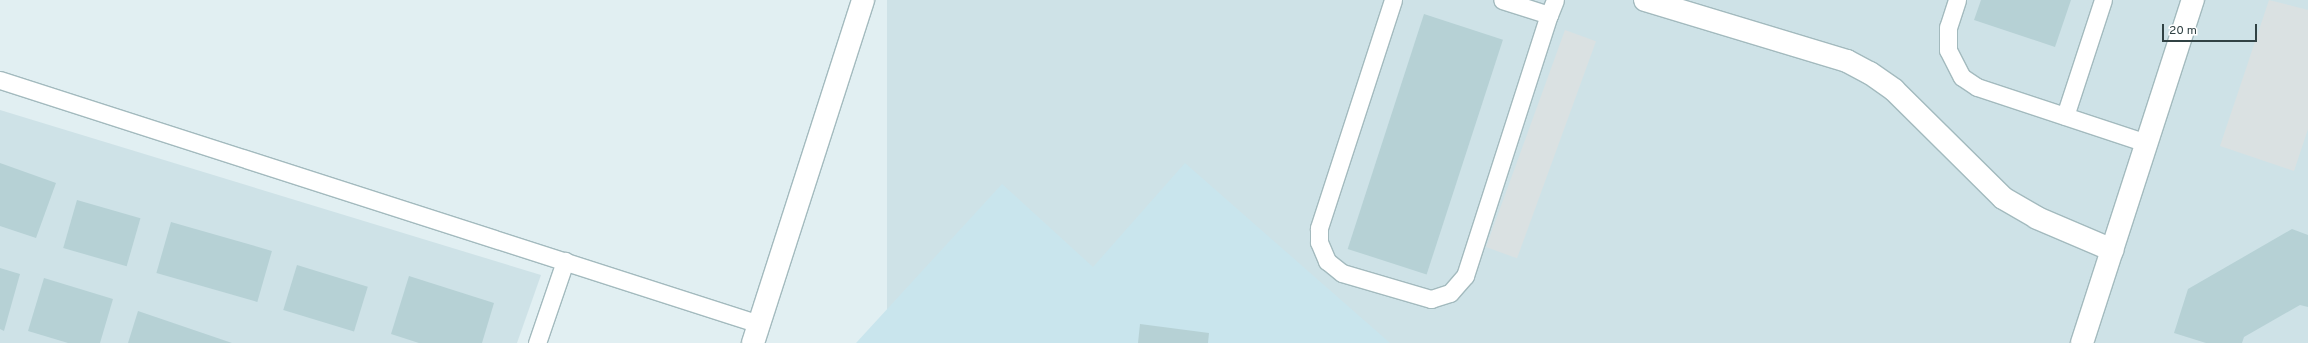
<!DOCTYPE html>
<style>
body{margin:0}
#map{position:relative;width:2308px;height:343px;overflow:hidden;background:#e1eff2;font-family:Overpass,sans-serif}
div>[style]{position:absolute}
.residential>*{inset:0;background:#cee2e7;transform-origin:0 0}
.education>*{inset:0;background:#c9e5ed}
.parking>*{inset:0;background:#dae1e2;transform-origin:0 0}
.building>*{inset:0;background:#b6d1d5;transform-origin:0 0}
.roads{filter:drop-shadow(1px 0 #a3babe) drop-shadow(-1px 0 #a3babe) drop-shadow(0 1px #a3babe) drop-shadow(0 -1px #a3babe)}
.lane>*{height:17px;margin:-8.5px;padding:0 8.5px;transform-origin:8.5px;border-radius:8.5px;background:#fff}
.street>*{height:22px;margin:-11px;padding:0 11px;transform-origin:11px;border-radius:11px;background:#fff}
span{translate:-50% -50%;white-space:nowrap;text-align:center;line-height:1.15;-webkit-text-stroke:3px #fff;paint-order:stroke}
.scale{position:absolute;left:2162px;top:24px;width:95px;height:18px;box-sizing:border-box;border:2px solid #314244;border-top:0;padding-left:5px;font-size:12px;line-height:14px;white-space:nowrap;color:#314244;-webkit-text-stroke:3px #fff;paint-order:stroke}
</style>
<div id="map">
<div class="residential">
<div style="left:887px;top:0;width:1421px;height:360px"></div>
<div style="clip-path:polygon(0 110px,541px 275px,517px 343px,0 343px)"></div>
</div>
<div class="education">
<div style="clip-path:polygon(1185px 163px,1390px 343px,856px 343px,1002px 184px,1093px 267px)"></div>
</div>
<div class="parking">
<div style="clip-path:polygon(2269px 0,2308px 10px,2308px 129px,2294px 171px,2220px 146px)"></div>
<div style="left:1565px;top:30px;width:33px;height:231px;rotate:20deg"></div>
</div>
<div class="building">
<div style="clip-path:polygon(1981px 0,2071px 0,2055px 47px,1974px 20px)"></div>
<div style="left:1424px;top:14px;width:83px;height:247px;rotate:18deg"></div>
<div style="clip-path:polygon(0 163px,56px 183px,36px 238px,0 226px)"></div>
<div style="left:77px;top:200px;width:66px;height:50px;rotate:16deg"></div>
<div style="left:171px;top:222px;width:105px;height:53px;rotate:16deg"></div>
<div style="clip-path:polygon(2292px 229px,2308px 235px,2308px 307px,2300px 305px,2244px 337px,2242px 343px,2206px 343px,2174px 333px,2188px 289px)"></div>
<div style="left:297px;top:265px;width:74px;height:47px;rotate:17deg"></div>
<div style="clip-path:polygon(0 268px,20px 274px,4px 331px,0 329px)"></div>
<div style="clip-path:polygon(409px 276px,494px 303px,482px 343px,419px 343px,391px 334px)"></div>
<div style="clip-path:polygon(44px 278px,113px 299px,100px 343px,68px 343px,28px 331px)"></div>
<div style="clip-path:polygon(138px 311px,232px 343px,128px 343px)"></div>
<div style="clip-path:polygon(1140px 324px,1209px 333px,1208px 343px,1138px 343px)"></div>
</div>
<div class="roads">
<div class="lane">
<div style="left:1393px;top:0;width:240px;rotate:108deg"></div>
<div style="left:1319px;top:228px;width:14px;rotate:90deg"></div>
<div style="left:1319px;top:242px;width:21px;rotate:67deg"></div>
<div style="left:1327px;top:261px;width:19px;rotate:39deg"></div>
<div style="left:1342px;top:273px;width:93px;rotate:16.3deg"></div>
<div style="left:1431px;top:299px;width:20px;rotate:-18deg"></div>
<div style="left:1450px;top:293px;width:23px;rotate:-49deg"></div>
<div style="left:1465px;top:276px;width:274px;rotate:-72.2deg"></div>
<div style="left:1549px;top:15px;width:49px;rotate:-162.3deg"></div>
<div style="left:1957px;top:0;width:28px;rotate:108deg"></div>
<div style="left:1948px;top:27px;width:23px;rotate:90deg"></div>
<div style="left:1948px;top:50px;width:30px;rotate:63deg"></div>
<div style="left:1962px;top:77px;width:18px;rotate:34deg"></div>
<div style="left:1977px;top:87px;width:178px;rotate:18.3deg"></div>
<div style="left:1549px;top:15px;width:16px;rotate:-68deg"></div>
<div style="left:0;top:80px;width:797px;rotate:17.82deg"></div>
<div style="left:2065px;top:116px;width:122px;rotate:-71.9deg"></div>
<div style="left:537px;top:343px;width:87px;rotate:-71.1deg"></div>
</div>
<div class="street">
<div style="left:1645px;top:0;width:211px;rotate:16.8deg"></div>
<div style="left:1847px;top:61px;width:26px;rotate:28deg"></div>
<div style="left:1870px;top:73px;width:29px;rotate:35deg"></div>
<div style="left:1894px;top:90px;width:153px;rotate:44.7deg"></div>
<div style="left:2003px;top:198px;width:39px;rotate:30deg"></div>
<div style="left:2037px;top:218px;width:82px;rotate:23.1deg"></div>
<div style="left:753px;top:343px;width:360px;rotate:-72.2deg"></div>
<div style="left:2082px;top:343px;width:361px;rotate:-72.1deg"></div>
</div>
</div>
<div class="scale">20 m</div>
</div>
